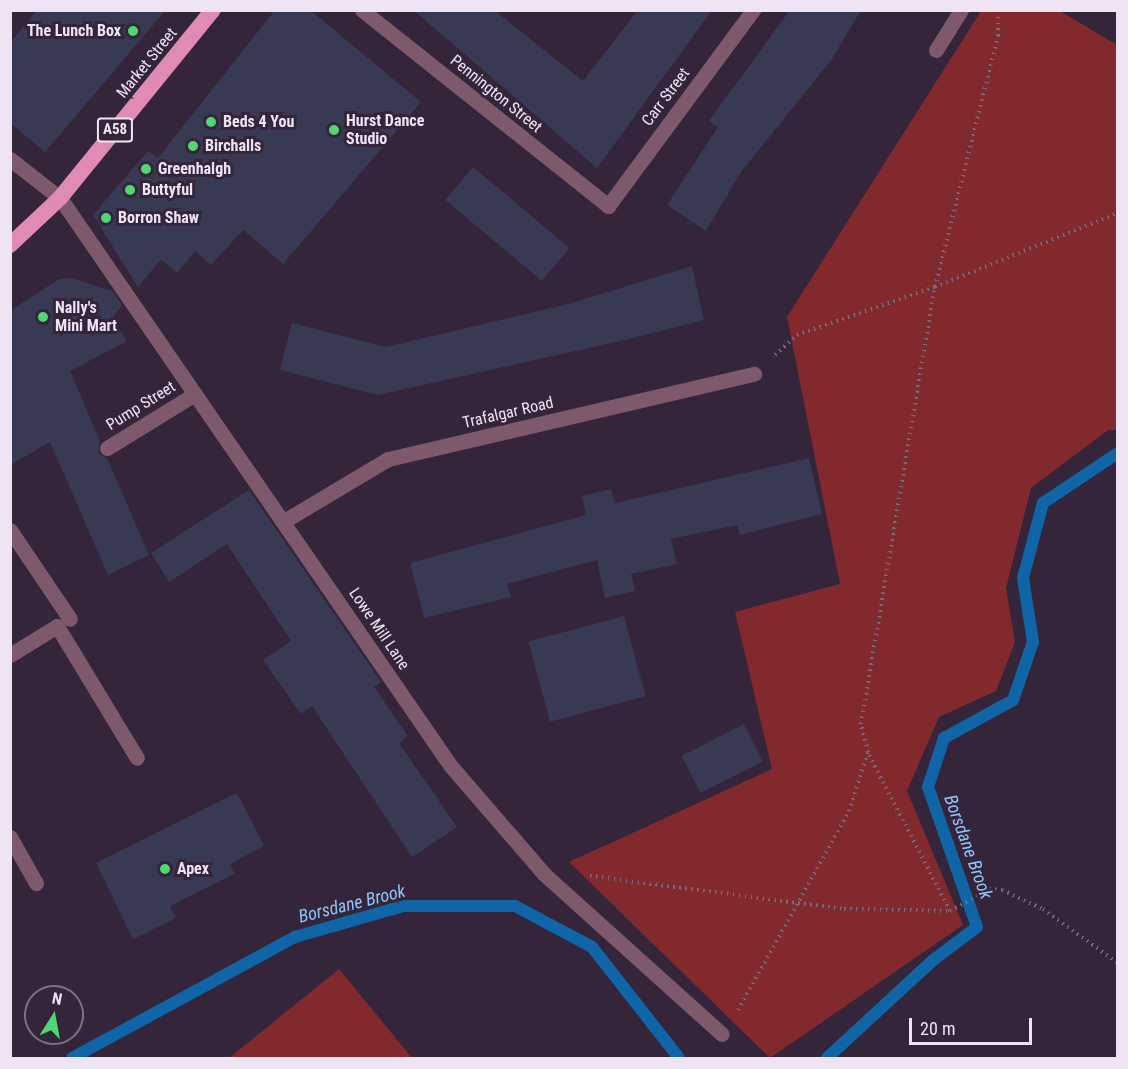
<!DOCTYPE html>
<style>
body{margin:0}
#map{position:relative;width:1128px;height:1069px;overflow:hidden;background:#34253b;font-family:"Roboto Condensed",sans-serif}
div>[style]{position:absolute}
.green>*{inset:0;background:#82292e}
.stream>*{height:12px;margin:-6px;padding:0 6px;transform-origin:6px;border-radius:6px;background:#1065a6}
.building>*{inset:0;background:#383953;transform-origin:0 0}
.path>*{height:4px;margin-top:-2px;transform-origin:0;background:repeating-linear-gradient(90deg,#776a7d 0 1.5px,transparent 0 6px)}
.service>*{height:15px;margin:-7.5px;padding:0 7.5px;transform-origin:7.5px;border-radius:7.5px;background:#7e586b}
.minor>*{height:15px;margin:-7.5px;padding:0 7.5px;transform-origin:7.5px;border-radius:7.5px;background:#7e586b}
.trunk>*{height:16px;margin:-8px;padding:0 8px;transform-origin:8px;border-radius:8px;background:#e08ab6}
.dots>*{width:16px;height:16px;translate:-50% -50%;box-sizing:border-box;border:3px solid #34253b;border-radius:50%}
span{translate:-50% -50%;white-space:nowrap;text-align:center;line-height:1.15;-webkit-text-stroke:6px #34253b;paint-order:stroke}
.shield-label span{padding:2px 4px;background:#34253b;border:2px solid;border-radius:4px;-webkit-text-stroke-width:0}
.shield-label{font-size:15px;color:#eee4f3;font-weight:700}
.poi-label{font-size:16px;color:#eee4f3;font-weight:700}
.right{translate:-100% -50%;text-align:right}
.left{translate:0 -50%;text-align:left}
.street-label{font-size:16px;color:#eee4f3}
.water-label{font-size:18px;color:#8fc5fb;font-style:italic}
.frame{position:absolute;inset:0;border:12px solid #eee4f3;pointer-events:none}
.north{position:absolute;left:24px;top:985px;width:60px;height:60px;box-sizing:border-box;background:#34253b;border:2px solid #7e7185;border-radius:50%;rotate:11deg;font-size:16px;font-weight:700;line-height:24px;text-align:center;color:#eee4f3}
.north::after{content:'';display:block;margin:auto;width:21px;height:27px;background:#51d674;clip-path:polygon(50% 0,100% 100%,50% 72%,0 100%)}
.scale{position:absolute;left:909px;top:1018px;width:123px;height:27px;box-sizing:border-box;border:3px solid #eee4f3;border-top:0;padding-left:8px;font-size:18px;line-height:21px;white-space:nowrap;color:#eee4f3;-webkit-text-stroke:4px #34253b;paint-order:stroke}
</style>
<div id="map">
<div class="green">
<div style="clip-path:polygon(981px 11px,1060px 11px,1117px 45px,1117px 430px,1108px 430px,1031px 488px,1006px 588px,1015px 642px,996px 691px,939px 717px,907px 791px,963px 925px,770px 1058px,569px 862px,772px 769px,735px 612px,840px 584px,787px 317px)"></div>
<div style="clip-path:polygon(339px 969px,412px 1058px,229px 1058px)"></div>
</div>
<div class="stream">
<div style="left:72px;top:1058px;width:254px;rotate:-28.5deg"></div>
<div style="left:295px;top:937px;width:112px;rotate:-16deg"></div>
<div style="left:403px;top:906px;width:112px"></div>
<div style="left:515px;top:906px;width:87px;rotate:28deg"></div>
<div style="left:592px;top:947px;width:141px;rotate:51.9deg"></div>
<div style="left:827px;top:1058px;width:143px;rotate:-42.7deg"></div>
<div style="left:932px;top:961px;width:56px;rotate:-37.1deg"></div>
<div style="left:977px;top:927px;width:148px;rotate:-109.3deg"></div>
<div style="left:928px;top:787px;width:52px;rotate:-71.9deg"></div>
<div style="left:944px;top:738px;width:79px;rotate:-28.8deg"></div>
<div style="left:1013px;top:700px;width:61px;rotate:-71deg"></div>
<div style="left:1033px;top:642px;width:65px;rotate:-98.9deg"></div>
<div style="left:1023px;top:578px;width:78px;rotate:-75.1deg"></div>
<div style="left:1043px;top:503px;width:90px;rotate:-33.7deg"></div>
</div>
<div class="building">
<div style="clip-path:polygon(37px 10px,166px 10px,45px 152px,10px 123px,10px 43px)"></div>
<div style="clip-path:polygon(275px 10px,310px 10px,421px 102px,283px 264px,243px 230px,211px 265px,195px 251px,177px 273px,161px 259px,138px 287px,93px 215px,148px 151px,158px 158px)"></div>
<div style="clip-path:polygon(413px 10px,494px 10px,583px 81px,638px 10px,712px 10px,597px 168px)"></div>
<div style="clip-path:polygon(790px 10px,861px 10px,832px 59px,741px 172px,706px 231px,667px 205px,718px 127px,709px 121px)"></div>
<div style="left:473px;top:167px;width:126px;height:43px;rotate:40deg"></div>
<div style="clip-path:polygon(692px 266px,704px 320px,629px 339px,378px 395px,280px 370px,292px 323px,386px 347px,572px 303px)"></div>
<div style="clip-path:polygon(71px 278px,112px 291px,122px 305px,112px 318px,127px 341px,70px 371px,100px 441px,98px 453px,107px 458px,149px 555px,108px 575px,50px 442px,10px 465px,10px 311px,59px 279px)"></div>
<div style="clip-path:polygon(809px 458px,822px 514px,740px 535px,737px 525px,671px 539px,677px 564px,631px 574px,635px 591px,605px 598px,597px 560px,507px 584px,511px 597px,424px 618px,410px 563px,586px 515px,582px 496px,611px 489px,615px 503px)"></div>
<div style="clip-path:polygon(249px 490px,381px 682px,374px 687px,408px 736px,399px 743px,457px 827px,412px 857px,312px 706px,301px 714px,263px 660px,291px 641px,227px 544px,169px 582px,151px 553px)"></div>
<div style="left:624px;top:616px;width:83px;height:99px;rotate:75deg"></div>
<div style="left:744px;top:724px;width:42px;height:70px;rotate:63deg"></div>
<div style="clip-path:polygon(237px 793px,264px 846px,230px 864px,235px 874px,170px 906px,176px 918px,133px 939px,96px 863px)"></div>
</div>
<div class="path">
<div style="left:775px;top:355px;width:30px;rotate:-42deg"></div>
<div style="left:797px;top:335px;width:146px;rotate:-19.2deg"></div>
<div style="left:935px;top:287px;width:197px;rotate:-22deg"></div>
<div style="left:590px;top:876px;width:256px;rotate:7.4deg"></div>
<div style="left:844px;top:909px;width:106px;rotate:1.1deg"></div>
<div style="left:950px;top:911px;width:178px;rotate:-117.4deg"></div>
<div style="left:950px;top:911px;width:45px;rotate:-29.4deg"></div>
<div style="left:989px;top:889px;width:13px;rotate:4deg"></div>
<div style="left:1002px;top:890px;width:45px;rotate:24.9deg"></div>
<div style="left:1043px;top:909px;width:92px;rotate:35.8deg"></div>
<div style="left:738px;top:1010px;width:228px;rotate:-60.8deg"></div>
<div style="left:849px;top:811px;width:62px;rotate:-72.1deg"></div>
<div style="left:868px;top:752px;width:29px;rotate:-104deg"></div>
<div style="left:861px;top:724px;width:443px;rotate:-80.4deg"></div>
<div style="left:935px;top:287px;width:259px;rotate:-75.9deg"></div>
<div style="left:998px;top:36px;width:26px;rotate:-90deg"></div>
</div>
<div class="service">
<div style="left:936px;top:50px;width:47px;rotate:-58deg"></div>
<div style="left:10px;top:655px;width:55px;rotate:-31.7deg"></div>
<div style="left:57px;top:626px;width:154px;rotate:58.8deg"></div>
<div style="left:10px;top:837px;width:53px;rotate:60.5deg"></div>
</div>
<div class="minor">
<div style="left:362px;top:10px;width:315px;rotate:38.5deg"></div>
<div style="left:608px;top:206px;width:244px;rotate:-53.5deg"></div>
<div style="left:10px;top:159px;width:63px;rotate:38deg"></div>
<div style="left:60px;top:198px;width:688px;rotate:55.48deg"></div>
<div style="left:450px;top:765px;width:144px;rotate:49.2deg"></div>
<div style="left:544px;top:874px;width:239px;rotate:42deg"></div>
<div style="left:107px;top:448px;width:101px;rotate:-31.6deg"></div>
<div style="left:284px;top:521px;width:121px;rotate:-30.8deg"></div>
<div style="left:388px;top:459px;width:376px;rotate:-13.1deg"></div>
<div style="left:10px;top:530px;width:107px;rotate:56deg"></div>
</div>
<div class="trunk">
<div style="left:10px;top:245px;width:69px;rotate:-43.2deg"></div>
<div style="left:60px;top:198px;width:242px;rotate:-50.9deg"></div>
</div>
<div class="dots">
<div style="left:133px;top:31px;background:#51d674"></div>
<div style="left:211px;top:122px;background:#51d674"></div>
<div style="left:334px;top:130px;background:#51d674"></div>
<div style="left:193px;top:146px;background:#51d674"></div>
<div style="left:146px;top:169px;background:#51d674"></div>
<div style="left:130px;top:190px;background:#51d674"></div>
<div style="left:106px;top:218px;background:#51d674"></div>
<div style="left:43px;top:317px;background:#51d674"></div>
<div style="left:165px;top:869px;background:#51d674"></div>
</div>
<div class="shield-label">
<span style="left:115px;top:130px">A58</span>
</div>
<div class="poi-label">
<span class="right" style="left:121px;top:31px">The Lunch Box</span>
<span class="left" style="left:346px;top:130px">Hurst Dance<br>Studio</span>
<span class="left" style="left:223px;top:122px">Beds 4 You</span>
<span class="left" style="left:205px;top:146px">Birchalls</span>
<span class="left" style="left:158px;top:169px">Greenhalgh</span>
<span class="left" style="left:142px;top:190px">Buttyful</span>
<span class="left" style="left:118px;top:218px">Borron Shaw</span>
<span class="left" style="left:55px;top:317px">Nally's<br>Mini Mart</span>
<span class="left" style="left:177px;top:869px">Apex</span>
</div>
<div class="street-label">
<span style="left:147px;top:63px;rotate:-51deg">Market Street</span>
<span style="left:496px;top:94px;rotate:39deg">Pennington Street</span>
<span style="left:666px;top:97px;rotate:-53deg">Carr Street</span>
<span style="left:141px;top:406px;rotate:-32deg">Pump Street</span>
<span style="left:508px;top:413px;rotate:-13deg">Trafalgar Road</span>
<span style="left:379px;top:629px;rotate:56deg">Lowe Mill Lane</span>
</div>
<div class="water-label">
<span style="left:968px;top:847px;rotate:70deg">Borsdane Brook</span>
<span style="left:352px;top:904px;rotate:-14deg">Borsdane Brook</span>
</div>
<div class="frame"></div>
<div class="north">N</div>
<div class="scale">20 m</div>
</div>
